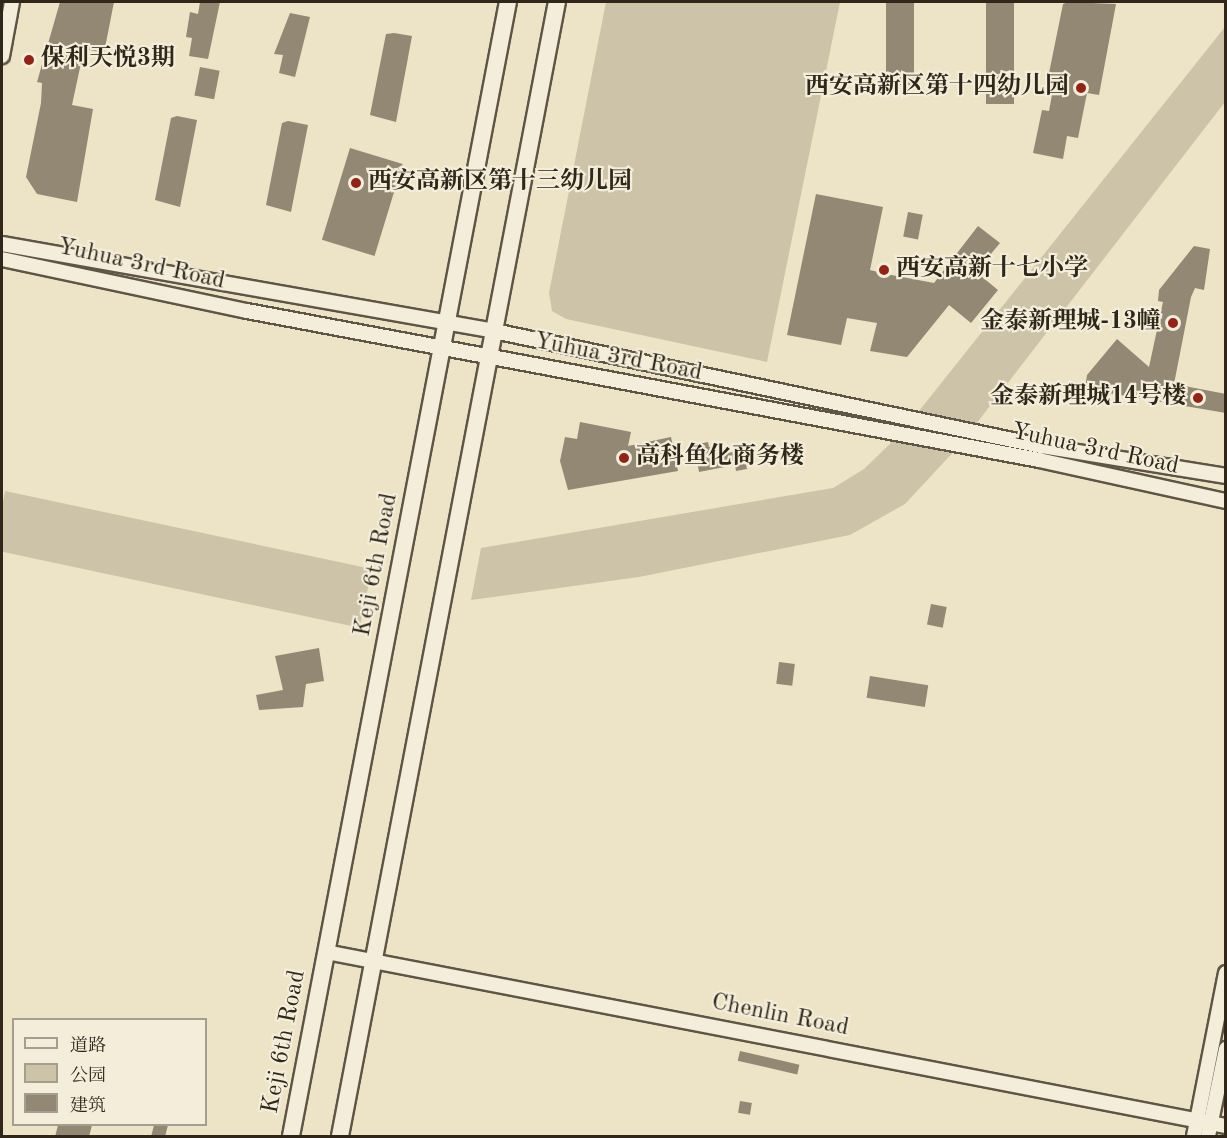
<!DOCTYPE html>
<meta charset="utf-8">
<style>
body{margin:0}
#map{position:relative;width:1227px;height:1138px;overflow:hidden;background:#ede3c6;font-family:"Old Standard TT","Noto Serif SC",serif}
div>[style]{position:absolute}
.green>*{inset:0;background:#cdc3a9;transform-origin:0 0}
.building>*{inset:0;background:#928873;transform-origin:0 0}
.roads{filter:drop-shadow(2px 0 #5f5545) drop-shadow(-2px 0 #5f5545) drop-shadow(0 2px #5f5545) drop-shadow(0 -2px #5f5545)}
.tertiary>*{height:14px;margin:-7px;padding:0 7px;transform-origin:7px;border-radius:7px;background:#f3edda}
.secondary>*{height:16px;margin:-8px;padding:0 8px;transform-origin:8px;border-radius:8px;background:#f3edda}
.dots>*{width:16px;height:16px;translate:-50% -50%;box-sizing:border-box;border:3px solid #f3edda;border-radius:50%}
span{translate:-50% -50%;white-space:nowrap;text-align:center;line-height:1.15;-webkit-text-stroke:4.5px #f3edda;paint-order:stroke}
.poi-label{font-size:24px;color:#30261a;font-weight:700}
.left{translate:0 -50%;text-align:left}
.right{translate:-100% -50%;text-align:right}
.street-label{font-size:24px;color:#30261a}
.frame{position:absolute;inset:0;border:3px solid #30261a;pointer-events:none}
.legend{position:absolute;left:12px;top:1018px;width:195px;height:108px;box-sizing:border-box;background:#f3edda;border:2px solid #a59d8d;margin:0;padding:8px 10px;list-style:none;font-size:18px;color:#30261a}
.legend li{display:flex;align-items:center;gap:12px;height:30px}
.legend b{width:30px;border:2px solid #a59d8d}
</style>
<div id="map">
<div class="green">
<div style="clip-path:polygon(606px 2px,840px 2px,767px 362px,566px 319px,552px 311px,549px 293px)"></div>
<div style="clip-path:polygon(1225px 27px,1225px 102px,966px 437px,907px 426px)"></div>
<div style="clip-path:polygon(897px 437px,957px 448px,905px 504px,850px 535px,639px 577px,471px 600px,481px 548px,833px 488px,864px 469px)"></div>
<div style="left:372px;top:569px;width:60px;height:375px;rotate:102deg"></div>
</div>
<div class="building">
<div style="clip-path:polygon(60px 2px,114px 2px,104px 53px,84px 49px,72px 105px,93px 109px,77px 202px,37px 194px,26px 177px,41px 103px,42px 83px,37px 82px)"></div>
<div style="clip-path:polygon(200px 2px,220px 2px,208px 59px,189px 56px,192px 38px,186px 37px,190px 12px,198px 14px)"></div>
<div style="left:886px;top:2px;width:28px;height:83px"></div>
<div style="left:986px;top:2px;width:28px;height:102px"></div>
<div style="clip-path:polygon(1068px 2px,1116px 4px,1099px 95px,1087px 93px,1078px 138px,1067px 136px,1063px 159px,1033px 153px,1042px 110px,1049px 111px,1055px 79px,1048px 78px,1063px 4px)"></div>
<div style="clip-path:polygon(290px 13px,310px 17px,295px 77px,279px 73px,283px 55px,274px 54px)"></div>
<div style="clip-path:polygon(394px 33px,412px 36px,396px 122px,370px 115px,386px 34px)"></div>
<div style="left:200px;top:67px;width:20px;height:29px;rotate:11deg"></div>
<div style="clip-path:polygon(177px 116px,197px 120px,180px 207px,155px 200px,171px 118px)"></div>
<div style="clip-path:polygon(288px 121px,308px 125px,291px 212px,266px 205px,282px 123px)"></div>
<div style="left:350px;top:148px;width:55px;height:96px;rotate:17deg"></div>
<div style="clip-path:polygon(816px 194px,883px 207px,870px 270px,886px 274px,934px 283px,978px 226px,1000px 243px,976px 272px,998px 290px,971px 323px,949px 305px,907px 357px,870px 351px,877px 323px,847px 318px,841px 345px,787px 335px)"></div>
<div style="left:908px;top:212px;width:15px;height:25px;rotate:11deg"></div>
<div style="clip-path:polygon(1194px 246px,1210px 249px,1204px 290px,1195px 288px,1191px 297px,1174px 384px,1226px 394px,1226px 413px,1085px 389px,1087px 375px,1117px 339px,1149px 367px,1163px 302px,1158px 301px,1159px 290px)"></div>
<div style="clip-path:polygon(580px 422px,631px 432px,628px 446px,671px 437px,678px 471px,568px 490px,560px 461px,565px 437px,577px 439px)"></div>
<div style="clip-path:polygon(708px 442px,709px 447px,721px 445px,723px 454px,743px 450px,747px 469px,736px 471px,735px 465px,699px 472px,694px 445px)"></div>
<div style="left:931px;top:604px;width:16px;height:21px;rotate:11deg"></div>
<div style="clip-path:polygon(319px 648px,324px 681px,306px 684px,303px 707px,259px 710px,256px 695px,283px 690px,275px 656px)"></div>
<div style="left:779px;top:662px;width:16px;height:22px;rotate:7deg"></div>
<div style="left:870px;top:676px;width:59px;height:22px;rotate:9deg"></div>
<div style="left:740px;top:1051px;width:61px;height:10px;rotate:13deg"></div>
<div style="left:740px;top:1101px;width:12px;height:12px;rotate:9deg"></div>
<div style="clip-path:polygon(58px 1125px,92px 1125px,89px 1137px,55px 1137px)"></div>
<div style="clip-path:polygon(154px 1125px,168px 1125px,165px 1137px,151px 1137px)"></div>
</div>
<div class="roads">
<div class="tertiary">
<div style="left:2px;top:56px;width:55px;rotate:-79.5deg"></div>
<div style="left:2px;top:244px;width:500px;rotate:10deg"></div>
<div style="left:494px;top:331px;width:559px;rotate:11.87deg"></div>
<div style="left:1041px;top:446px;width:187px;rotate:9.2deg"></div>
<div style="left:2px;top:259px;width:250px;rotate:12deg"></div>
<div style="left:247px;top:311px;width:806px;rotate:10.65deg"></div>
<div style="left:1039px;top:460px;width:191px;rotate:12.4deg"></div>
<div style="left:326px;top:952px;width:917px;rotate:10.94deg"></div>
<div style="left:1194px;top:1136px;width:166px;rotate:-78.9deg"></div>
<div style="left:1208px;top:1136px;width:89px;rotate:-78.3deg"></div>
</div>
<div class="secondary">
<div style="left:291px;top:1136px;width:1155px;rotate:-79.17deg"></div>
<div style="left:340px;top:1136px;width:1155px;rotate:-79.17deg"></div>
</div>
</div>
<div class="dots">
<div style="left:29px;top:60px;background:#8f2418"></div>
<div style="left:1081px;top:88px;background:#8f2418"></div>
<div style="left:356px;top:183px;background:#8f2418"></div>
<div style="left:884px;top:270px;background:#8f2418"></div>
<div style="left:1173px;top:323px;background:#8f2418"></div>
<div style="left:1198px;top:398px;background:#8f2418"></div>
<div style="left:624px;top:458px;background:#8f2418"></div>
</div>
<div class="poi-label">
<span class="left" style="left:41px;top:60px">保利天悦3期</span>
<span class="right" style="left:1069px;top:88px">西安高新区第十四幼儿园</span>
<span class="left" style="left:368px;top:183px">西安高新区第十三幼儿园</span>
<span class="left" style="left:896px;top:270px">西安高新十七小学</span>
<span class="right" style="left:1161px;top:323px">金泰新理城-13幢</span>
<span class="right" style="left:1186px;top:398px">金泰新理城14号楼</span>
<span class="left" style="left:636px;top:458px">高科鱼化商务楼</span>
</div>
<div class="street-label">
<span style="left:141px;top:265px;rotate:12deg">Yuhua 3rd Road</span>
<span style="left:618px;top:358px;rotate:11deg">Yuhua 3rd Road</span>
<span style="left:1095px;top:450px;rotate:12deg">Yuhua 3rd Road</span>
<span style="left:377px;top:565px;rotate:-79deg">Keji 6th Road</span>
<span style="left:780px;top:1016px;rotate:11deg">Chenlin Road</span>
<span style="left:285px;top:1042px;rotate:-79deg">Keji 6th Road</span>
</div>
<div class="frame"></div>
<ul class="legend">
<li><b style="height:8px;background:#f3edda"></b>道路</li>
<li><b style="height:16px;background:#cdc3a9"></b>公园</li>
<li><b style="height:16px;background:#928873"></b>建筑</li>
</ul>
</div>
